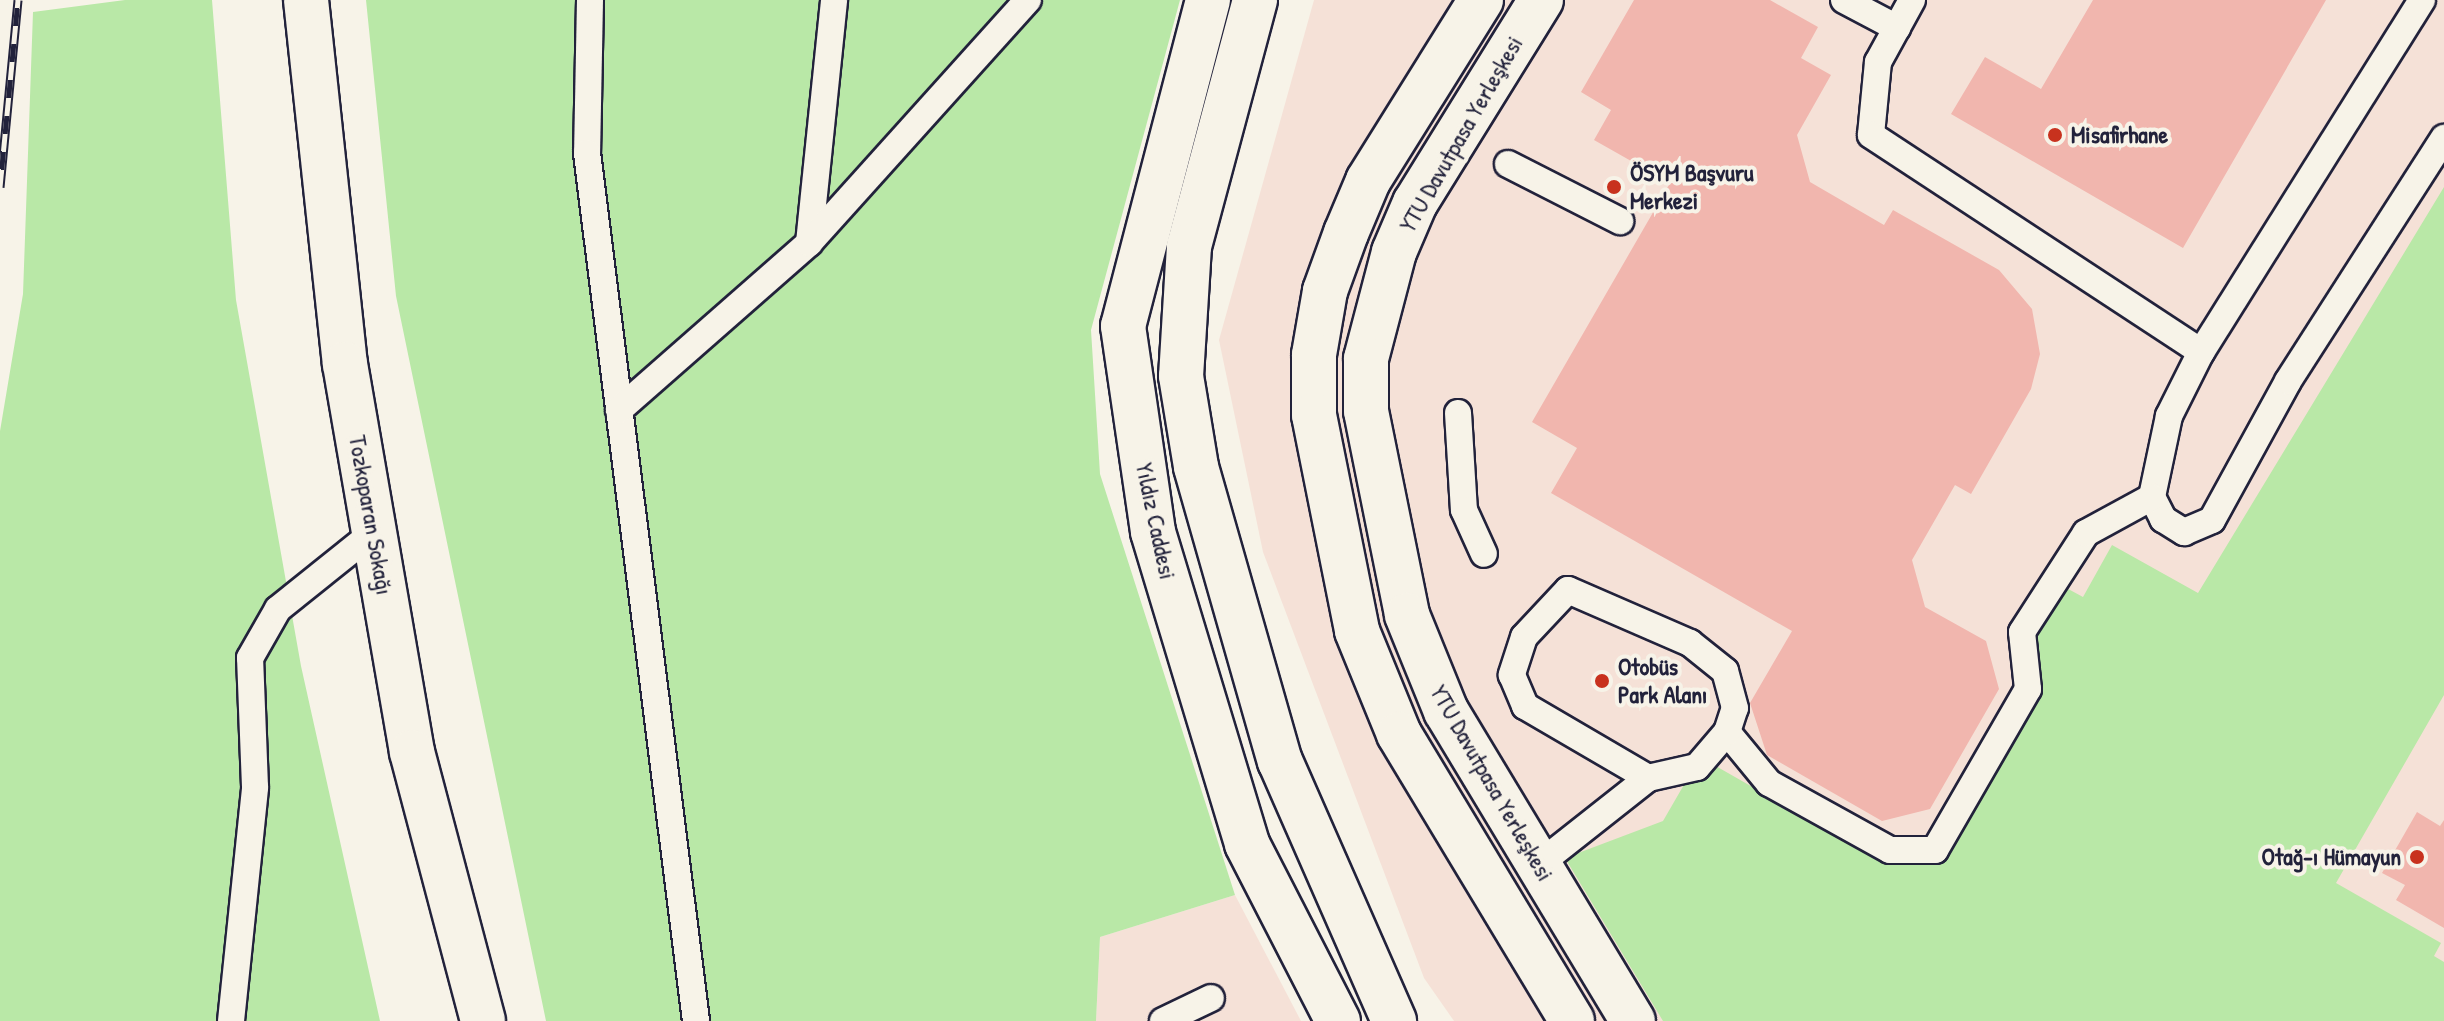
<!DOCTYPE html>
<meta charset="utf-8">
<style>
body{margin:0}
#map{position:relative;width:2444px;height:1021px;overflow:hidden;background:#f7f3e8;font-family:"Patrick Hand",sans-serif}
div>[style]{position:absolute}
.built>*{inset:0;background:#f5e1d7}
.green>*{inset:0;background:#b9e8a7}
.building>*{inset:0;background:#f1b6ae}
.roads{filter:drop-shadow(2px 0 #22223b) drop-shadow(-2px 0 #22223b) drop-shadow(0 2px #22223b) drop-shadow(0 -2px #22223b)}
.service>*{height:26px;margin:-13px;padding:0 13px;transform-origin:13px;border-radius:13px;background:#f7f3e8}
.minor>*{height:44px;margin:-22px;padding:0 22px;transform-origin:22px;border-radius:22px;background:#f7f3e8}
.secondary>*{height:44px;margin:-22px;padding:0 22px;transform-origin:22px;border-radius:22px;background:#f7f3e8}
.rail>*{height:9px;margin-top:-4.5px;transform-origin:0;background:repeating-linear-gradient(90deg,#f7f3e8 0 18px,#22223b 0 36px);box-sizing:border-box;border-block:2px solid #22223b}
.dots>*{width:22px;height:22px;translate:-50% -50%;box-sizing:border-box;border:4px solid #f7f3e8;border-radius:50%}
span{translate:-50% -50%;white-space:nowrap;text-align:center;line-height:1.15;-webkit-text-stroke:8px #f7f3e8;paint-order:stroke}
.street-label{font-size:24px;color:#22223b}
.poi-label{font-size:24px;color:#22223b;font-weight:700}
.left{translate:0 -50%;text-align:left}
.right{translate:-100% -50%;text-align:right}
</style>
<div id="map">
<div class="built">
<div style="clip-path:polygon(1314px 0,2444px 0,2444px 1021px,1454px 1021px,1424px 978px,1263px 552px,1219px 340px)"></div>
<div style="clip-path:polygon(1235px 895px,1301px 1021px,1096px 1021px,1100px 937px)"></div>
</div>
<div class="green">
<div style="clip-path:polygon(125px 0,212px 0,236px 300px,301px 666px,380px 1021px,0 1021px,0 431px,23px 294px,33px 12px)"></div>
<div style="clip-path:polygon(366px 0,1180px 0,1091px 330px,1100px 474px,1235px 895px,1100px 937px,1096px 1021px,546px 1021px,396px 296px)"></div>
<div style="clip-path:polygon(2444px 187px,2444px 695px,2336px 883px,2441px 943px,2434px 956px,2444px 962px,2444px 1021px,1663px 1021px,1565px 858px,1663px 821px,1700px 757px,1877px 858px,1953px 839px,2036px 694px,2034px 629px,2059px 584px,2083px 597px,2112px 545px,2198px 593px)"></div>
</div>
<div class="building">
<div style="clip-path:polygon(1634px 0,1770px 0,1818px 27px,1801px 58px,1831px 75px,1797px 135px,1810px 182px,1884px 225px,1893px 210px,1999px 270px,2032px 309px,2040px 354px,2031px 389px,1971px 494px,1955px 485px,1912px 560px,1925px 607px,1986px 641px,1999px 689px,1930px 809px,1882px 821px,1767px 755px,1750px 703px,1792px 631px,1551px 493px,1577px 448px,1532px 422px,1670px 183px,1594px 140px,1611px 110px,1581px 92px)"></div>
<div style="clip-path:polygon(2093px 0,2326px 0,2183px 248px,1951px 114px,1985px 57px,2041px 89px)"></div>
<div style="clip-path:polygon(2417px 812px,2440px 826px,2444px 820px,2444px 928px,2396px 900px,2405px 885px,2382px 873px)"></div>
</div>
<div class="roads">
<div class="service">
<div style="left:590px;top:0;width:153px;rotate:91.1deg"></div>
<div style="left:587px;top:153px;width:875px;rotate:82.84deg"></div>
<div style="left:1844px;top:0;width:60px;rotate:27.8deg"></div>
<div style="left:1912px;top:0;width:71px;rotate:118.7deg"></div>
<div style="left:1878px;top:62px;width:73px;rotate:95.5deg"></div>
<div style="left:1871px;top:135px;width:395px;rotate:33.3deg"></div>
<div style="left:2422px;top:0;width:416px;rotate:122.1deg"></div>
<div style="left:2201px;top:352px;width:72px;rotate:116.6deg"></div>
<div style="left:2169px;top:416px;width:83px;rotate:101.9deg"></div>
<div style="left:2152px;top:497px;width:25px;rotate:63deg"></div>
<div style="left:2163px;top:519px;width:25px;rotate:32deg"></div>
<div style="left:2184px;top:532px;width:30px;rotate:-23deg"></div>
<div style="left:2212px;top:520px;width:158px;rotate:-61.3deg"></div>
<div style="left:2288px;top:381px;width:289px;rotate:-57.3deg"></div>
<div style="left:1508px;top:164px;width:126px;rotate:27deg"></div>
<div style="left:809px;top:243px;width:244px;rotate:-84.1deg"></div>
<div style="left:619px;top:410px;width:253px;rotate:-41.3deg"></div>
<div style="left:809px;top:243px;width:327px;rotate:-48deg"></div>
<div style="left:1458px;top:413px;width:97px;rotate:86.5deg"></div>
<div style="left:1464px;top:510px;width:48px;rotate:65.6deg"></div>
<div style="left:1727px;top:732px;width:66px;rotate:50.5deg"></div>
<div style="left:1769px;top:783px;width:138px;rotate:29deg"></div>
<div style="left:1890px;top:850px;width:45px"></div>
<div style="left:1935px;top:850px;width:186px;rotate:-60deg"></div>
<div style="left:2028px;top:689px;width:57px;rotate:-96deg"></div>
<div style="left:2022px;top:632px;width:118px;rotate:-57.1deg"></div>
<div style="left:2086px;top:533px;width:75px;rotate:-28.6deg"></div>
<div style="left:1538px;top:865px;width:140px;rotate:-38.3deg"></div>
<div style="left:1648px;top:778px;width:50px;rotate:-12.7deg"></div>
<div style="left:1697px;top:767px;width:46px;rotate:-49.4deg"></div>
<div style="left:1727px;top:732px;width:25px;rotate:-72deg"></div>
<div style="left:1735px;top:708px;width:38px;rotate:-105deg"></div>
<div style="left:1725px;top:671px;width:45px;rotate:-141.3deg"></div>
<div style="left:1690px;top:643px;width:133px;rotate:-156.5deg"></div>
<div style="left:1568px;top:590px;width:64px;rotate:133.1deg"></div>
<div style="left:1524px;top:637px;width:40px;rotate:108deg"></div>
<div style="left:1512px;top:675px;width:34px;rotate:67deg"></div>
<div style="left:1525px;top:706px;width:143px;rotate:30.3deg"></div>
<div style="left:231px;top:1021px;width:235px;rotate:-84.1deg"></div>
<div style="left:255px;top:787px;width:129px;rotate:-92.2deg"></div>
<div style="left:250px;top:658px;width:56px;rotate:-60.3deg"></div>
<div style="left:278px;top:609px;width:123px;rotate:-38.7deg"></div>
<div style="left:1163px;top:1021px;width:53px;rotate:-25.6deg"></div>
</div>
<div class="minor">
<div style="left:306px;top:0;width:366px;rotate:83.9deg"></div>
<div style="left:345px;top:364px;width:394px;rotate:80.2deg"></div>
<div style="left:412px;top:752px;width:278px;rotate:75.2deg"></div>
<div style="left:1481px;top:0;width:213px;rotate:122deg"></div>
<div style="left:1368px;top:181px;width:56px;rotate:112.9deg"></div>
<div style="left:1346px;top:233px;width:62px;rotate:109.9deg"></div>
<div style="left:1325px;top:291px;width:65px;rotate:99.8deg"></div>
<div style="left:1314px;top:355px;width:60px;rotate:90deg"></div>
<div style="left:1314px;top:415px;width:220px;rotate:78.7deg"></div>
<div style="left:1357px;top:631px;width:111px;rotate:67.8deg"></div>
<div style="left:1399px;top:734px;width:335px;rotate:58.9deg"></div>
<div style="left:1541px;top:0;width:239px;rotate:121.8deg"></div>
<div style="left:1415px;top:203px;width:53px;rotate:113.2deg"></div>
<div style="left:1394px;top:252px;width:111px;rotate:104.7deg"></div>
<div style="left:1366px;top:359px;width:52px;rotate:90deg"></div>
<div style="left:1366px;top:411px;width:208px;rotate:78.6deg"></div>
<div style="left:1407px;top:615px;width:104px;rotate:67.9deg"></div>
<div style="left:1446px;top:711px;width:362px;rotate:58.9deg"></div>
</div>
<div class="secondary">
<div style="left:1208px;top:0;width:337px;rotate:104.6deg"></div>
<div style="left:1123px;top:326px;width:208px;rotate:81.7deg"></div>
<div style="left:1153px;top:532px;width:326px;rotate:73.2deg"></div>
<div style="left:1247px;top:844px;width:199px;rotate:62.8deg"></div>
<div style="left:1255px;top:0;width:255px;rotate:105deg"></div>
<div style="left:1189px;top:246px;width:130px;rotate:93.5deg"></div>
<div style="left:1181px;top:376px;width:92px;rotate:80.6deg"></div>
<div style="left:1196px;top:467px;width:306px;rotate:74.1deg"></div>
<div style="left:1280px;top:761px;width:284px;rotate:66.3deg"></div>
</div>
</div>
<div class="rail">
<div style="left:0;top:187px;width:188px;rotate:-84.5deg"></div>
</div>
<div class="dots">
<div style="left:2055px;top:135px;background:#c8321e"></div>
<div style="left:1614px;top:187px;background:#c8321e"></div>
<div style="left:1602px;top:681px;background:#c8321e"></div>
<div style="left:2417px;top:857px;background:#c8321e"></div>
</div>
<div class="street-label">
<span style="left:1461px;top:134px;rotate:-60deg">YTU Davutpasa Yerleşkesi</span>
<span style="left:371px;top:515px;rotate:80deg">Tozkoparan Sokağı</span>
<span style="left:1156px;top:521px;rotate:78deg">Yıldız Caddesi</span>
<span style="left:1492px;top:783px;rotate:60deg">YTU Davutpasa Yerleşkesi</span>
</div>
<div class="poi-label">
<span class="left" style="left:2071px;top:135px">Misafirhane</span>
<span class="left" style="left:1630px;top:187px">ÖSYM Başvuru<br>Merkezi</span>
<span class="left" style="left:1618px;top:681px">Otobüs<br>Park Alanı</span>
<span class="right" style="left:2401px;top:857px">Otağ-ı Hümayun</span>
</div>
</div>
